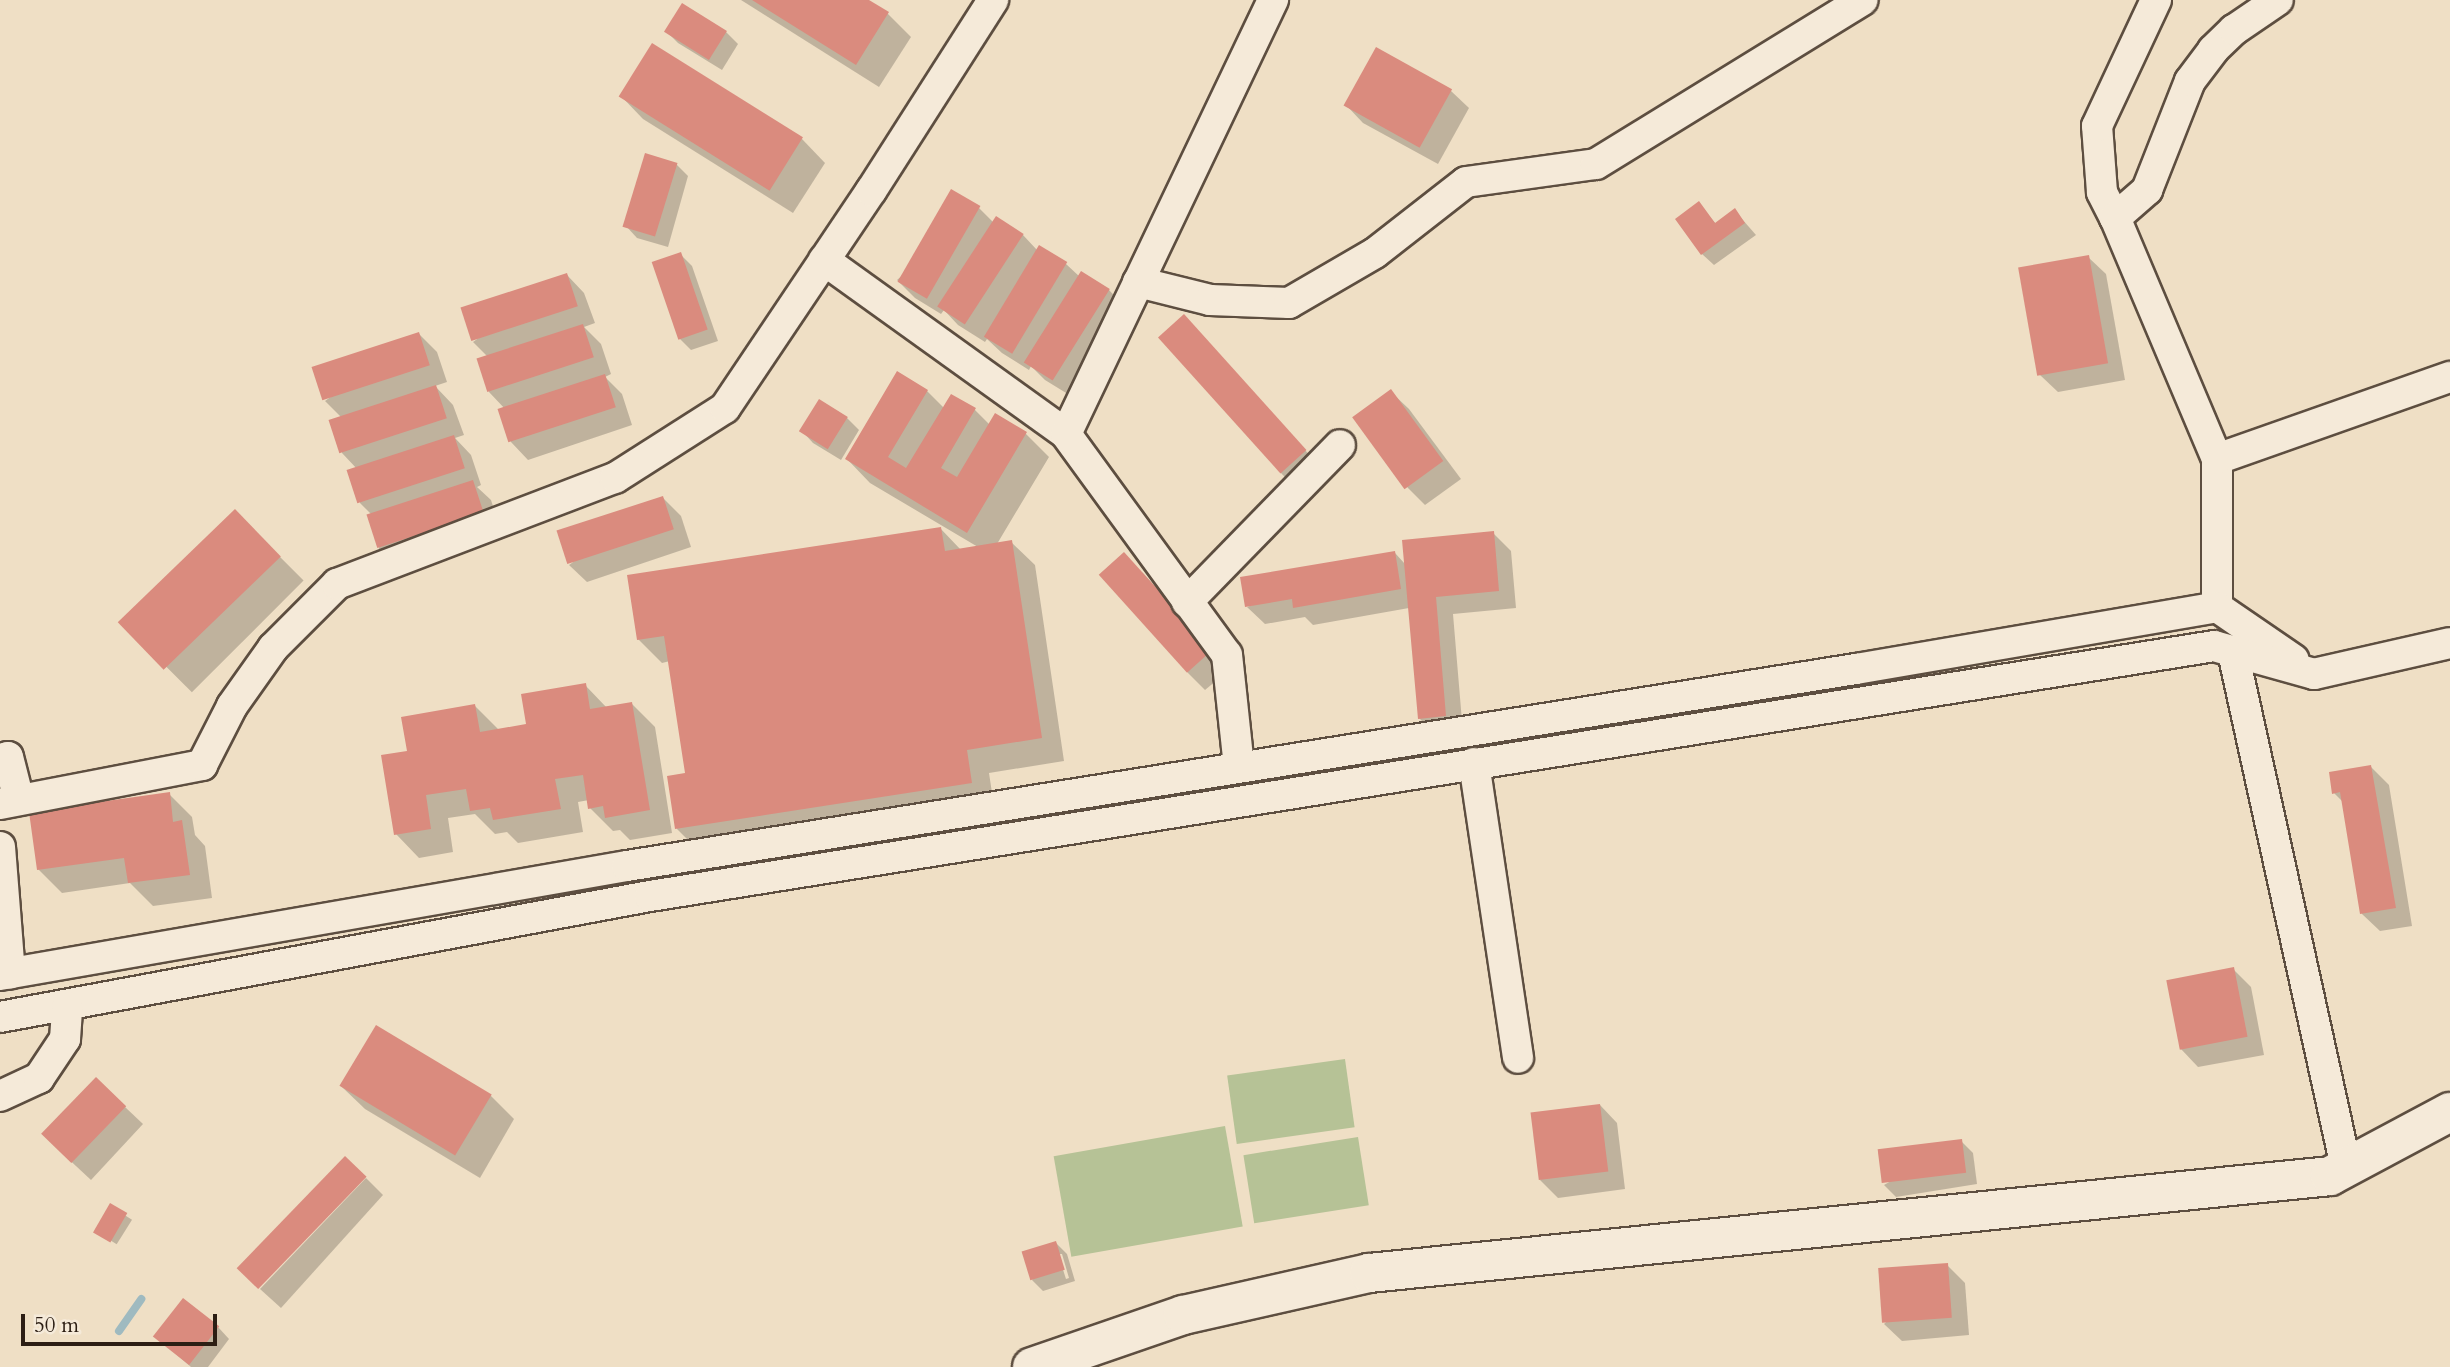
<!DOCTYPE html>
<style>
body{margin:0}
#map{position:relative;width:2450px;height:1367px;overflow:hidden;background:#efdfc5;font-family:Cardo,serif}
div>[style]{position:absolute}
.green>*{inset:0;background:#b6c296;transform-origin:0 0}
.shadow>*{inset:0;background:#0003;transform-origin:0 0}
.stream>*{height:8px;margin:-4px;padding:0 4px;transform-origin:4px;border-radius:4px;background:#9fbac0}
.building>*{inset:0;background:#da8b7e;transform-origin:0 0}
.roads{filter:drop-shadow(2px 0 #5d4e40) drop-shadow(-2px 0 #5d4e40) drop-shadow(0 2px #5d4e40) drop-shadow(0 -2px #5d4e40)}
.street>*{height:30px;margin:-15px;padding:0 15px;transform-origin:15px;border-radius:15px;background:#f5ead9}
.secondary>*{height:38px;margin:-19px;padding:0 19px;transform-origin:19px;border-radius:19px;background:#f5ead9}
span{translate:-50% -50%;white-space:nowrap;text-align:center;line-height:1.15;-webkit-text-stroke:5px #f5ead9;paint-order:stroke}
.scale{position:absolute;left:21px;top:1314px;width:196px;height:32px;box-sizing:border-box;border:4px solid #2c1e14;border-top:0;padding-left:9px;font-size:21px;line-height:24px;white-space:nowrap;color:#2c1e14;-webkit-text-stroke:5px #f5ead9;paint-order:stroke}
</style>
<div id="map">
<div class="green">
<div style="left:1345px;top:1059px;width:69px;height:119px;rotate:82deg"></div>
<div style="left:1225px;top:1126px;width:102px;height:174px;rotate:80deg"></div>
<div style="left:1358px;top:1137px;width:69px;height:116px;rotate:81deg"></div>
</div>
<div class="shadow">
<div style="clip-path:polygon(741px 0,866px 0,888px 14px,911px 37px,879px 87px)"></div>
<div style="clip-path:polygon(683px 5px,726px 32px,738px 44px,722px 70px,678px 43px,667px 32px)"></div>
<div style="clip-path:polygon(1451px 91px,1469px 108px,1438px 164px,1363px 123px,1346px 105px)"></div>
<div style="clip-path:polygon(620px 95px,802px 139px,825px 163px,793px 213px,643px 119px)"></div>
<div style="clip-path:polygon(676px 164px,688px 176px,668px 247px,637px 238px,626px 226px)"></div>
<div style="clip-path:polygon(1699px 204px,1716px 224px,1735px 211px,1756px 235px,1714px 265px,1702px 254px)"></div>
<div style="clip-path:polygon(979px 208px,994px 223px,1023px 235px,1037px 250px,1039px 247px,1066px 264px,1080px 277px,1109px 290px,1126px 308px,1071px 396px,1045px 380px,1031px 366px,1029px 370px,1002px 353px,987px 339px,985px 342px,958px 325px,944px 310px,941px 314px,915px 298px,897px 280px)"></div>
<div style="clip-path:polygon(680px 254px,692px 266px,718px 341px,691px 350px,680px 339px)"></div>
<div style="clip-path:polygon(2088px 257px,2106px 274px,2125px 380px,2058px 392px,2040px 375px)"></div>
<div style="clip-path:polygon(567px 275px,584px 293px,595px 323px,584px 327px,601px 344px,611px 374px,605px 377px,622px 394px,632px 425px,528px 460px,511px 442px,500px 412px,506px 410px,489px 392px,489px 358px,473px 342px)"></div>
<div style="clip-path:polygon(419px 334px,437px 352px,447px 382px,435px 386px,453px 405px,464px 435px,455px 438px,471px 455px,481px 485px,477px 487px,491px 500px,501px 531px,397px 566px,379px 549px,373px 516px,360px 503px,358px 470px,342px 453px,343px 419px,325px 401px)"></div>
<div style="clip-path:polygon(1201px 334px,1322px 469px,1298px 491px,1281px 473px)"></div>
<div style="clip-path:polygon(927px 391px,944px 408px,975px 410px,990px 425px,1026px 434px,1049px 457px,997px 544px,1011px 542px,1035px 565px,1064px 761px,989px 773px,994px 806px,700px 852px,677px 829px,687px 774px,670px 661px,662px 663px,638px 639px,940px 528px,961px 550px,978px 547px,870px 483px,847px 459px)"></div>
<div style="clip-path:polygon(1391px 392px,1409px 409px,1461px 479px,1425px 505px,1408px 488px,1356px 418px)"></div>
<div style="clip-path:polygon(820px 401px,847px 418px,859px 430px,841px 460px,813px 443px,802px 431px)"></div>
<div style="clip-path:polygon(663px 498px,681px 516px,691px 547px,587px 582px,569px 565px)"></div>
<div style="left:235px;top:512px;width:97px;height:158px;rotate:45deg"></div>
<div style="clip-path:polygon(1493px 533px,1511px 551px,1516px 608px,1453px 614px,1463px 733px,1437px 736px,1419px 718px,1409px 608px,1313px 625px,1305px 617px,1265px 624px,1247px 607px,1395px 553px,1405px 564px)"></div>
<div style="clip-path:polygon(1142px 572px,1229px 670px,1205px 690px,1188px 673px)"></div>
<div style="clip-path:polygon(585px 685px,607px 708px,631px 703px,655px 727px,672px 833px,630px 840px,620px 830px,613px 831px,590px 808px,589px 800px,578px 802px,583px 832px,518px 843px,507px 832px,495px 834px,475px 814px,448px 818px,453px 852px,419px 858px,396px 834px,409px 752px,475px 706px,499px 730px,528px 725px)"></div>
<div style="clip-path:polygon(2371px 767px,2389px 785px,2412px 926px,2380px 931px,2362px 914px,2343px 802px,2334px 793px)"></div>
<div style="clip-path:polygon(169px 794px,192px 817px,195px 835px,205px 846px,212px 898px,153px 906px,130px 883px,62px 893px,38px 869px)"></div>
<div style="clip-path:polygon(2233px 969px,2251px 987px,2264px 1055px,2198px 1067px,2181px 1049px)"></div>
<div style="clip-path:polygon(341px 1086px,491px 1096px,514px 1119px,480px 1178px,365px 1109px)"></div>
<div style="clip-path:polygon(1600px 1105px,1617px 1123px,1625px 1189px,1558px 1198px,1540px 1180px)"></div>
<div style="clip-path:polygon(125px 1107px,143px 1124px,91px 1180px,62px 1153px)"></div>
<div style="clip-path:polygon(1961px 1141px,1973px 1153px,1977px 1184px,1896px 1197px,1884px 1185px)"></div>
<div style="clip-path:polygon(366px 1178px,383px 1195px,281px 1308px,260px 1289px)"></div>
<div style="left:110px;top:1206px;width:26px;height:29px;rotate:32deg"></div>
<div style="clip-path:polygon(evenodd,1056px 1243px,1067px 1254px,1075px 1281px,1043px 1291px,1032px 1280px,1056px 1243px,1058px 1254px,1062px 1254px,1069px 1278px,1066px 1279px,1058px 1254px)"></div>
<div style="clip-path:polygon(1947px 1265px,1965px 1283px,1969px 1335px,1902px 1341px,1884px 1324px)"></div>
<div style="clip-path:polygon(218px 1327px,229px 1339px,208px 1367px,191px 1367px,156px 1337px)"></div>
</div>
<div class="stream">
<div style="left:119px;top:1331px;width:39px;rotate:-55deg"></div>
</div>
<div class="building">
<div style="clip-path:polygon(752px 0,869px 0,889px 12px,856px 65px)"></div>
<div style="left:682px;top:3px;width:53px;height:34px;rotate:32deg"></div>
<div style="left:652px;top:43px;width:178px;height:63px;rotate:32deg"></div>
<div style="left:1376px;top:47px;width:87px;height:67px;rotate:29deg"></div>
<div style="left:645px;top:153px;width:34px;height:77px;rotate:17deg"></div>
<div style="left:951px;top:189px;width:34px;height:107px;rotate:30deg"></div>
<div style="clip-path:polygon(1699px 201px,1715px 223px,1735px 208px,1745px 223px,1701px 255px,1675px 219px)"></div>
<div style="left:996px;top:216px;width:33px;height:108px;rotate:33deg"></div>
<div style="left:1039px;top:245px;width:33px;height:107px;rotate:31deg"></div>
<div style="left:681px;top:252px;width:82px;height:31px;rotate:71deg"></div>
<div style="left:2089px;top:255px;width:110px;height:72px;rotate:80deg"></div>
<div style="left:1081px;top:271px;width:34px;height:108px;rotate:32deg"></div>
<div style="left:567px;top:273px;width:35px;height:112px;rotate:72deg"></div>
<div style="left:1184px;top:314px;width:183px;height:35px;rotate:48deg"></div>
<div style="left:583px;top:324px;width:35px;height:112px;rotate:72deg"></div>
<div style="left:419px;top:332px;width:35px;height:113px;rotate:72deg"></div>
<div style="clip-path:polygon(897px 371px,928px 390px,888px 457px,906px 468px,951px 394px,976px 408px,941px 468px,957px 477px,995px 413px,1027px 432px,967px 533px,845px 459px)"></div>
<div style="left:605px;top:374px;width:35px;height:113px;rotate:72deg"></div>
<div style="left:436px;top:385px;width:35px;height:113px;rotate:72deg"></div>
<div style="left:1391px;top:389px;width:89px;height:48px;rotate:54deg"></div>
<div style="left:819px;top:399px;width:34px;height:38px;rotate:32deg"></div>
<div style="left:454px;top:435px;width:35px;height:113px;rotate:72deg"></div>
<div style="left:473px;top:480px;width:35px;height:112px;rotate:72deg"></div>
<div style="left:663px;top:496px;width:35px;height:112px;rotate:72deg"></div>
<div style="left:235px;top:509px;width:66px;height:163px;rotate:46deg"></div>
<div style="clip-path:polygon(941px 527px,945px 551px,1012px 540px,1042px 738px,967px 750px,972px 783px,675px 829px,667px 776px,685px 773px,664px 636px,637px 640px,627px 575px)"></div>
<div style="clip-path:polygon(1494px 531px,1499px 591px,1436px 597px,1446px 716px,1418px 719px,1402px 540px)"></div>
<div style="clip-path:polygon(1395px 551px,1401px 589px,1293px 608px,1292px 599px,1245px 607px,1240px 577px)"></div>
<div style="left:1124px;top:552px;width:132px;height:34px;rotate:48deg"></div>
<div style="clip-path:polygon(586px 683px,590px 709px,632px 702px,650px 810px,605px 818px,603px 806px,588px 809px,583px 775px,555px 779px,561px 809px,493px 820px,490px 808px,470px 811px,466px 789px,426px 795px,431px 829px,394px 835px,381px 755px,407px 751px,401px 717px,475px 704px,480px 732px,526px 724px,521px 694px)"></div>
<div style="clip-path:polygon(2371px 765px,2396px 908px,2360px 914px,2340px 792px,2332px 794px,2329px 772px)"></div>
<div style="clip-path:polygon(170px 792px,173px 822px,182px 820px,190px 875px,128px 883px,124px 858px,37px 870px,29px 812px)"></div>
<div style="left:2234px;top:967px;width:71px;height:69px;rotate:79deg"></div>
<div style="left:376px;top:1025px;width:135px;height:71px;rotate:31deg"></div>
<div style="left:96px;top:1077px;width:42px;height:79px;rotate:44deg"></div>
<div style="left:1600px;top:1104px;width:68px;height:70px;rotate:83deg"></div>
<div style="left:1962px;top:1139px;width:34px;height:85px;rotate:83deg"></div>
<div style="left:345px;top:1156px;width:30px;height:156px;rotate:44deg"></div>
<div style="left:110px;top:1203px;width:20px;height:34px;rotate:30deg"></div>
<div style="left:1056px;top:1241px;width:30px;height:36px;rotate:73deg"></div>
<div style="left:1948px;top:1263px;width:55px;height:70px;rotate:86deg"></div>
<div style="left:183px;top:1298px;width:46px;height:49px;rotate:38deg"></div>
</div>
<div class="roads">
<div class="street">
<div style="left:2115px;top:218px;width:29px;rotate:-117deg"></div>
<div style="left:2102px;top:192px;width:66px;rotate:-94.3deg"></div>
<div style="left:2097px;top:126px;width:139px;rotate:-64.9deg"></div>
<div style="left:824px;top:260px;width:298px;rotate:35.7deg"></div>
<div style="left:1138px;top:282px;width:74px;rotate:14deg"></div>
<div style="left:1210px;top:300px;width:79px;rotate:2.2deg"></div>
<div style="left:1289px;top:303px;width:99px;rotate:-30.2deg"></div>
<div style="left:1375px;top:253px;width:115px;rotate:-38deg"></div>
<div style="left:1466px;top:182px;width:131px;rotate:-7.9deg"></div>
<div style="left:1596px;top:164px;width:313px;rotate:-31.6deg"></div>
<div style="left:2217px;top:459px;width:247px;rotate:-19.4deg"></div>
<div style="left:1187px;top:602px;width:219px;rotate:-45.7deg"></div>
<div style="left:2217px;top:607px;width:148px;rotate:-90deg"></div>
<div style="left:2217px;top:459px;width:262px;rotate:-112.9deg"></div>
<div style="left:2115px;top:218px;width:43px;rotate:-41.2deg"></div>
<div style="left:2147px;top:190px;width:117px;rotate:-68.5deg"></div>
<div style="left:2190px;top:81px;width:39px;rotate:-53deg"></div>
<div style="left:2213px;top:50px;width:29px;rotate:-44deg"></div>
<div style="left:2234px;top:30px;width:53px;rotate:-34.3deg"></div>
<div style="left:2233px;top:652px;width:527px;rotate:77.62deg"></div>
<div style="left:0;top:759px;width:8px;rotate:-14deg"></div>
<div style="left:8px;top:757px;width:44px;rotate:75.7deg"></div>
<div style="left:1474px;top:763px;width:298px;rotate:81.5deg"></div>
<div style="left:1239px;top:767px;width:113px;rotate:-96.1deg"></div>
<div style="left:1227px;top:655px;width:273px;rotate:-126.1deg"></div>
<div style="left:1066px;top:434px;width:481px;rotate:-64.5deg"></div>
<div style="left:0;top:804px;width:206px;rotate:-10.9deg"></div>
<div style="left:202px;top:765px;width:66px;rotate:-63deg"></div>
<div style="left:232px;top:706px;width:71px;rotate:-54.7deg"></div>
<div style="left:273px;top:648px;width:91px;rotate:-45deg"></div>
<div style="left:337px;top:584px;width:298px;rotate:-20.9deg"></div>
<div style="left:615px;top:478px;width:130px;rotate:-32.5deg"></div>
<div style="left:725px;top:408px;width:262px;rotate:-56.1deg"></div>
<div style="left:871px;top:191px;width:227px;rotate:-57.4deg"></div>
<div style="left:0;top:847px;width:127px;rotate:85.5deg"></div>
<div style="left:0;top:975px;width:636px;rotate:-9.86deg"></div>
<div style="left:627px;top:866px;width:1245px;rotate:-9.11deg"></div>
<div style="left:1856px;top:669px;width:366px;rotate:-9.7deg"></div>
<div style="left:2217px;top:607px;width:93px;rotate:34.5deg"></div>
<div style="left:0;top:1017px;width:661px;rotate:-10.55deg"></div>
<div style="left:650px;top:896px;width:1584px;rotate:-9.08deg"></div>
<div style="left:2214px;top:646px;width:104px;rotate:15.6deg"></div>
<div style="left:2314px;top:674px;width:139px;rotate:-12.8deg"></div>
<div style="left:0;top:1096px;width:43px;rotate:-24.8deg"></div>
<div style="left:39px;top:1078px;width:47px;rotate:-56.3deg"></div>
<div style="left:65px;top:1039px;width:32px;rotate:-86deg"></div>
</div>
<div class="secondary">
<div style="left:1032px;top:1367px;width:160px;rotate:-19deg"></div>
<div style="left:1183px;top:1315px;width:191px;rotate:-12.7deg"></div>
<div style="left:1369px;top:1273px;width:966px;rotate:-5.76deg"></div>
<div style="left:2330px;top:1176px;width:136px;rotate:-28.1deg"></div>
</div>
</div>
<div class="scale">50 m</div>
</div>
